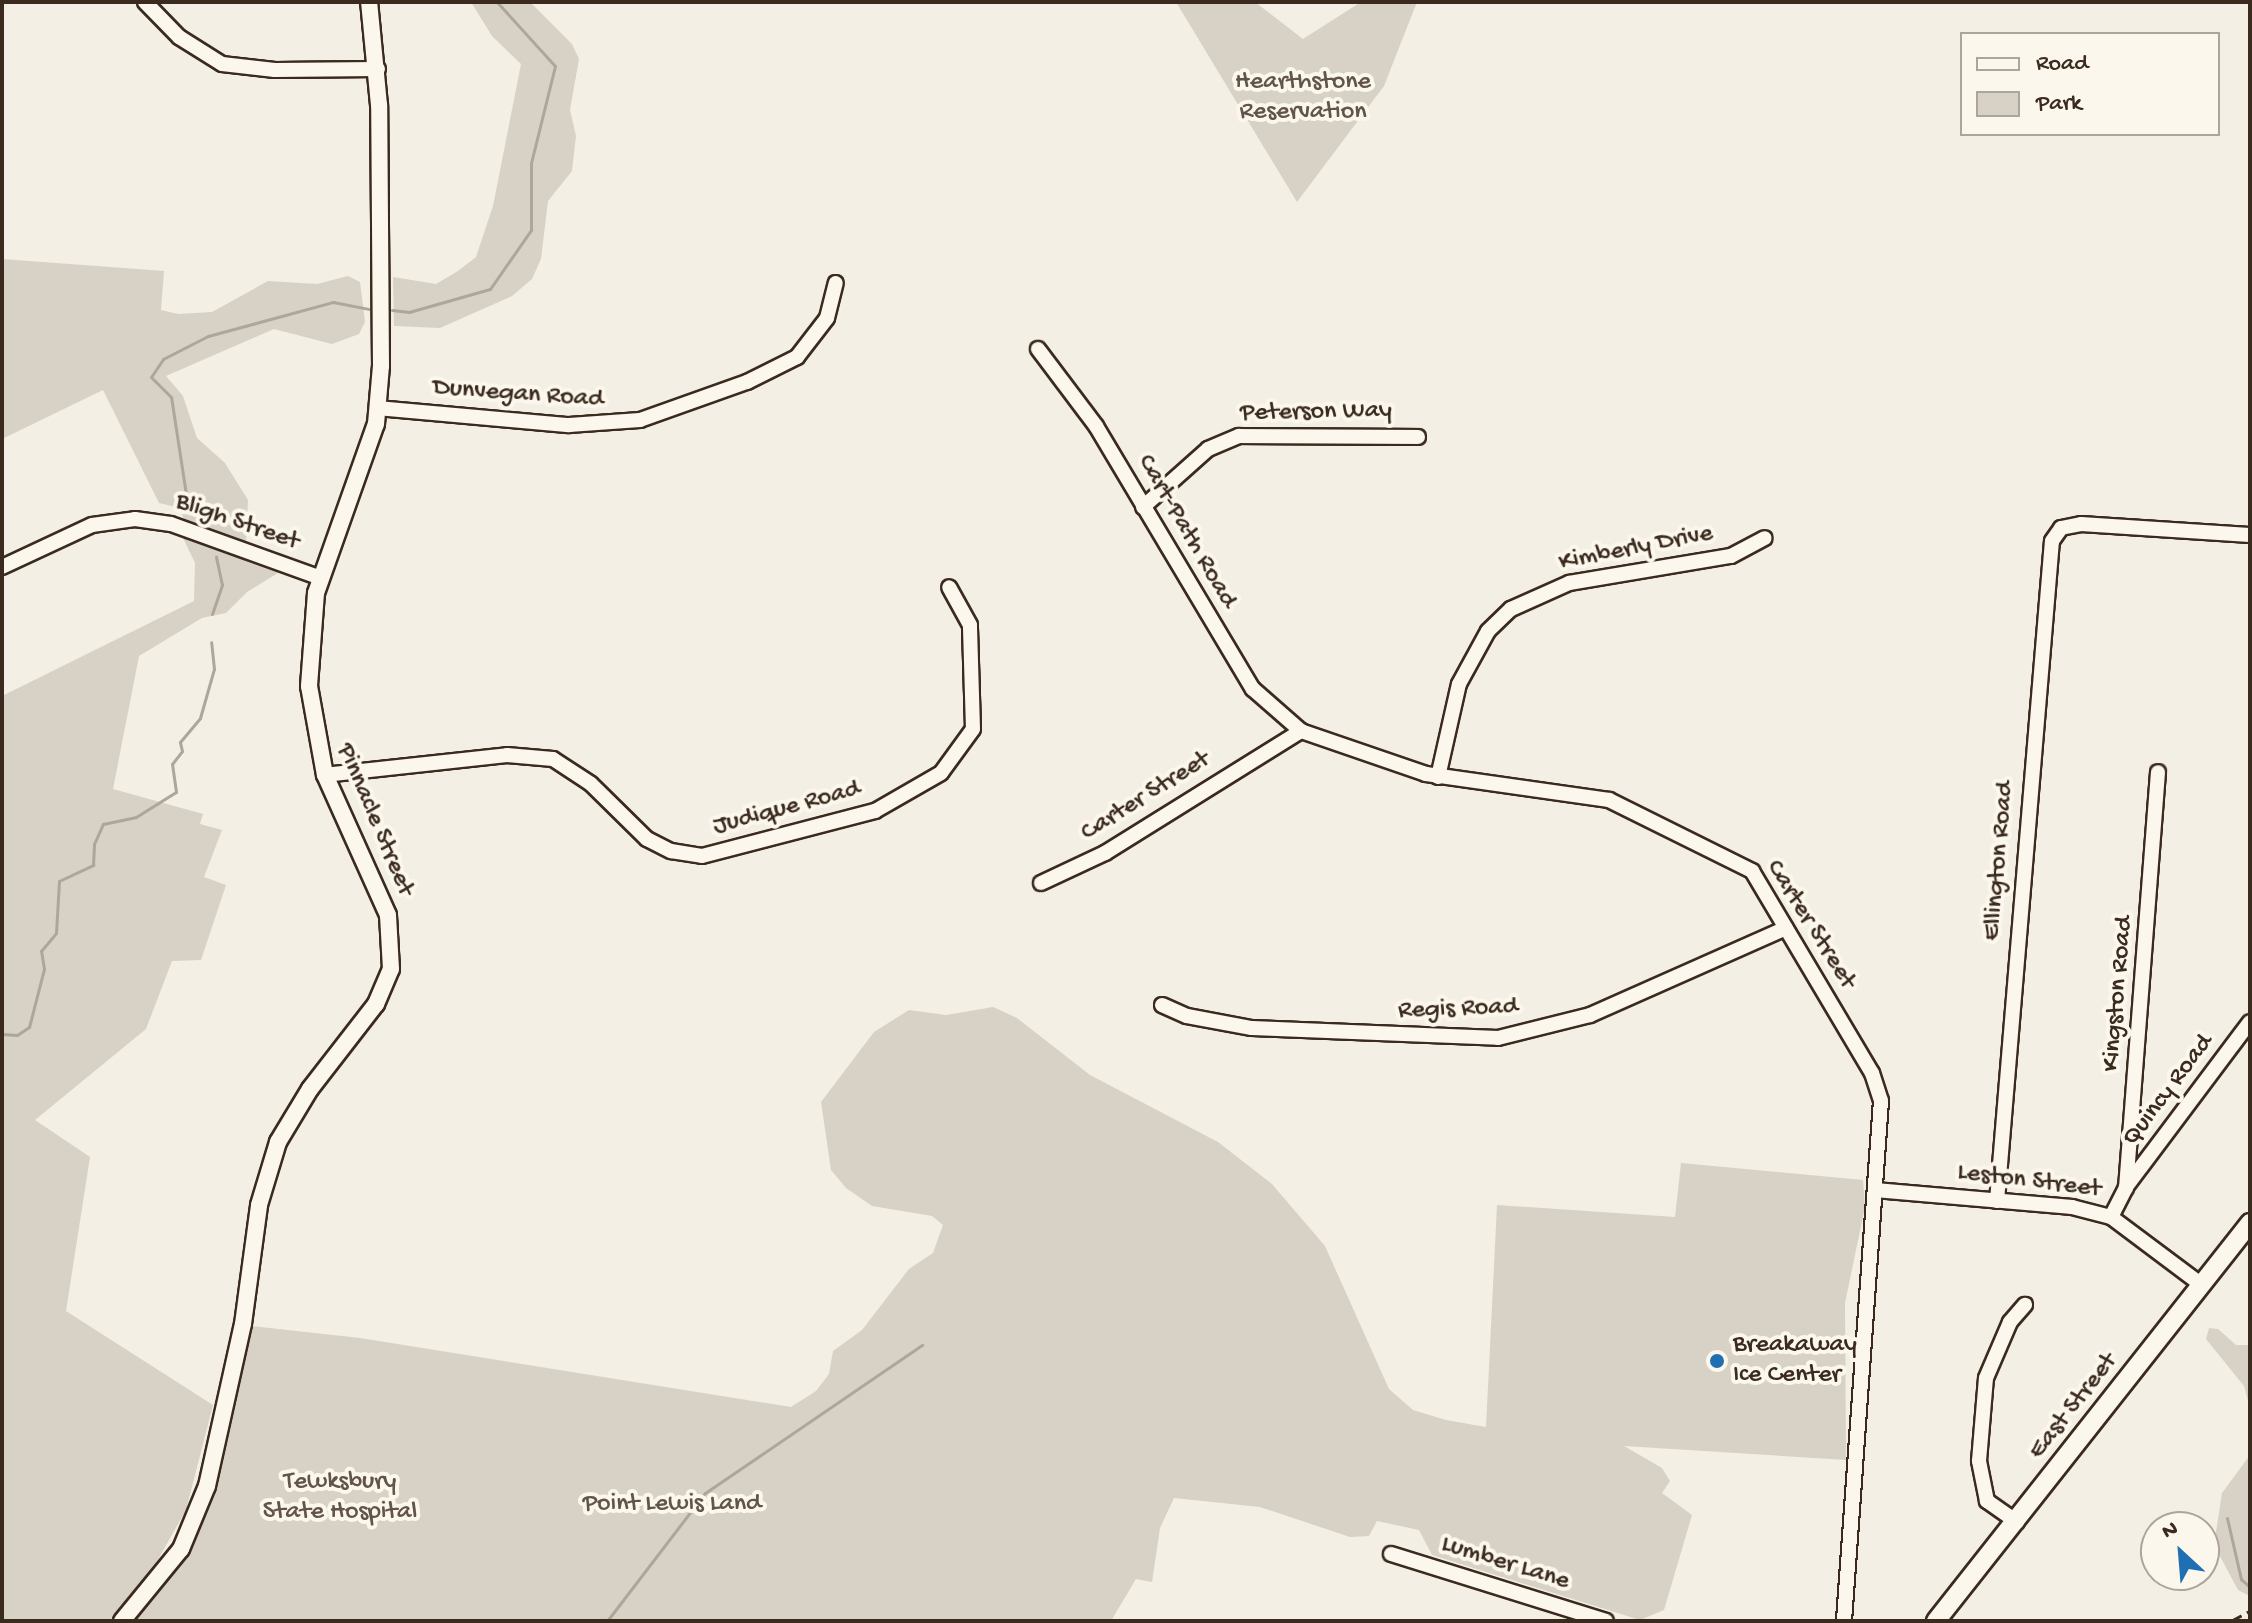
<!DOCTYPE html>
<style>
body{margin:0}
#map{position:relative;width:2252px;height:1623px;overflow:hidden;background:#f3efe4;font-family:"Gochi Hand",sans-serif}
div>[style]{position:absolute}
.green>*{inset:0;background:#d8d1c6}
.stream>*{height:3px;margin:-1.5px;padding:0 1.5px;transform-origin:1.5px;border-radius:1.5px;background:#afa69a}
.roads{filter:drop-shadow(2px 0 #3b2a1e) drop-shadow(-2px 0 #3b2a1e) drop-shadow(0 2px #3b2a1e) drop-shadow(0 -2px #3b2a1e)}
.minor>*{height:14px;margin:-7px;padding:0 7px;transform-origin:7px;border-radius:7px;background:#fbf7ec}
.tertiary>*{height:16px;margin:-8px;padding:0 8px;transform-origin:8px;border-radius:8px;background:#fbf7ec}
.secondary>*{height:18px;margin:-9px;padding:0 9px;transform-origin:9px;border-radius:9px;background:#fbf7ec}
.rail>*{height:3px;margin-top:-1.5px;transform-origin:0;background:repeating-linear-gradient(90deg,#3b2a1e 0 12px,transparent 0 18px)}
.dots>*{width:22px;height:22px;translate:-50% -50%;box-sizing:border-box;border:4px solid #fbf7ec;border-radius:50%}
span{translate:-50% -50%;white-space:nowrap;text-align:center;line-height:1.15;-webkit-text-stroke:8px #fbf7ec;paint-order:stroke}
.park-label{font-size:26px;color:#625448}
.street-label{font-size:26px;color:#3b2a1e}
.poi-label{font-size:26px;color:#3b2a1e}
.left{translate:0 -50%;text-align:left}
.frame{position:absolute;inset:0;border:4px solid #3b2a1e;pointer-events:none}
.legend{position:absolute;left:1960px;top:32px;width:260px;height:104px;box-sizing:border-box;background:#fbf7ec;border:2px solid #aea59a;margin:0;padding:10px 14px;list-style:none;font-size:24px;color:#3b2a1e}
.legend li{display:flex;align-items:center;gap:16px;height:40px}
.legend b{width:40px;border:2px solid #aea59a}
.north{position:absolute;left:2140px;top:1511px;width:80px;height:80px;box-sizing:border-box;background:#fbf7ec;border:2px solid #aea59a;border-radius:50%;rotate:334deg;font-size:22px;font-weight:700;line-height:32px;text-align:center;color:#3b2a1e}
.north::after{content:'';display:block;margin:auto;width:28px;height:36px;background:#1f6fb2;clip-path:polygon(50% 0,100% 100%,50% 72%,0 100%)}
</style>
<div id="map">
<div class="green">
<div style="clip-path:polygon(471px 2px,530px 2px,572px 44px,579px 59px,570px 110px,576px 136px,572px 171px,548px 201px,541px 259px,532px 279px,512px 296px,440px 328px,394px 326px,393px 277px,436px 284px,458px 271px,476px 257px,493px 206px,521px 64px,492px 36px)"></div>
<div style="clip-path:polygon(1176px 2px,1255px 2px,1303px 39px,1361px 2px,1417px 2px,1384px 86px,1297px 202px)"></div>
<div style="clip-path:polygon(2px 259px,164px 271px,161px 310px,178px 314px,212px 312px,268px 281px,317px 284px,348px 276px,360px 282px,365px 322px,359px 334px,332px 344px,274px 329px,166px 376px,183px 396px,197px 438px,225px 463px,248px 500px,245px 561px,278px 573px,247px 592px,226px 613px,202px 618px,139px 656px,113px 789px,203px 814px,200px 824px,222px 830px,204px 877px,226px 885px,201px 960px,172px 961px,146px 1029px,35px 1120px,90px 1157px,66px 1311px,213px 1405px,186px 1510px,156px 1563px,160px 1567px,113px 1621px,2px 1621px,2px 696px,194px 601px,195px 563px,183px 538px,191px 540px,180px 508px,159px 503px,103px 390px,2px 439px)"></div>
<div style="clip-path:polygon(993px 1007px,1017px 1018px,1090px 1075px,1218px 1142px,1272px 1184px,1325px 1246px,1389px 1389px,1413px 1410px,1446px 1420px,1486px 1427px,1497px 1205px,1675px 1217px,1681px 1163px,1863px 1180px,1865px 1207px,1845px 1303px,1846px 1460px,1624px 1446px,1662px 1468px,1670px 1481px,1662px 1493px,1692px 1515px,1664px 1610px,1640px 1620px,1432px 1555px,1419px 1530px,1377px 1521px,1369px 1536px,1350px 1537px,1260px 1507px,1174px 1498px,1160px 1528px,1152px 1582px,1136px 1579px,1111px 1621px,129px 1621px,214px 1487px,252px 1326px,360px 1338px,791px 1407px,816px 1391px,829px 1374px,833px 1351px,862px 1330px,909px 1269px,933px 1253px,943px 1225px,932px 1216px,872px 1206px,846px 1188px,831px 1170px,821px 1102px,874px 1032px,909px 1010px,946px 1015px)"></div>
<div style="clip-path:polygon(2209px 1328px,2218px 1329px,2236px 1345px,2250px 1345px,2250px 1408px,2244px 1386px,2206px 1339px)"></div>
<div style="clip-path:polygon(2250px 1455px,2250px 1596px,2238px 1590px,2214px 1545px,2222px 1493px)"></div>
</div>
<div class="stream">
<div style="left:392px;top:310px;width:17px;rotate:7deg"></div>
<div style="left:409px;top:312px;width:84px;rotate:-15.9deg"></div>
<div style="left:490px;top:289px;width:72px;rotate:-55.2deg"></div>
<div style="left:531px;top:230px;width:67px;rotate:-90deg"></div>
<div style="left:531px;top:163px;width:100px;rotate:-76.1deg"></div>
<div style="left:555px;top:66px;width:86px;rotate:-132.2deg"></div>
<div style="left:187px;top:501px;width:105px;rotate:-98.7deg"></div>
<div style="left:171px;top:397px;width:28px;rotate:-135deg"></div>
<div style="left:151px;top:377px;width:22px;rotate:-56deg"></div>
<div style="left:163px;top:359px;width:51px;rotate:-27.1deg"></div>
<div style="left:208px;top:336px;width:130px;rotate:-15.2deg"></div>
<div style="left:333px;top:302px;width:36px;rotate:11deg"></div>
<div style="left:212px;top:614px;width:31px;rotate:-71deg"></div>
<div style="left:222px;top:585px;width:29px;rotate:-102deg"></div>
<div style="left:2px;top:1034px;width:15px;rotate:4deg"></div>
<div style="left:17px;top:1035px;width:14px;rotate:-34deg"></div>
<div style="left:29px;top:1027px;width:60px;rotate:-75.5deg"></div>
<div style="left:44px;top:969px;width:18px;rotate:-99deg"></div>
<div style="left:41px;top:951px;width:23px;rotate:-50deg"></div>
<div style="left:56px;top:933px;width:52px;rotate:-86.7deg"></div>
<div style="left:59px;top:881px;width:38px;rotate:-25deg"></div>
<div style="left:93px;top:865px;width:21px;rotate:-87deg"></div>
<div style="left:94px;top:844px;width:22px;rotate:-66deg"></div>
<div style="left:103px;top:824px;width:34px;rotate:-12deg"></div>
<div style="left:136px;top:817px;width:47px;rotate:-32deg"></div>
<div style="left:176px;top:792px;width:28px;rotate:-98deg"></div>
<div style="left:172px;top:764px;width:16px;rotate:-52deg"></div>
<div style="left:182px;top:751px;width:9px;rotate:-103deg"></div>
<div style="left:180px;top:742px;width:31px;rotate:-50deg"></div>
<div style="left:200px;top:718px;width:51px;rotate:-74.1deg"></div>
<div style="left:214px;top:669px;width:27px;rotate:-96deg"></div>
<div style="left:2227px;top:1518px;width:63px;rotate:77.1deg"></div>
<div style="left:2241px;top:1579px;width:12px;rotate:42deg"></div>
<div style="left:607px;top:1621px;width:161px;rotate:-52.6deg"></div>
<div style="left:705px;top:1493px;width:263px;rotate:-34.3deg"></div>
</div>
<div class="roads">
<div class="minor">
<div style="left:145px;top:2px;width:49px;rotate:45.8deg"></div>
<div style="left:179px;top:37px;width:51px;rotate:32.1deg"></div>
<div style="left:222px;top:64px;width:53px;rotate:6.5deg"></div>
<div style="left:275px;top:70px;width:103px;rotate:-0.6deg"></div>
<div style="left:1038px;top:349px;width:96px;rotate:53deg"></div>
<div style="left:1096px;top:426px;width:306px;rotate:59.2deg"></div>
<div style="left:1253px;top:689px;width:64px;rotate:41.2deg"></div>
<div style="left:377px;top:408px;width:193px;rotate:5.1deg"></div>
<div style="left:569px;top:425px;width:71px;rotate:-4deg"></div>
<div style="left:640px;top:420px;width:114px;rotate:-19.6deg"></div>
<div style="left:747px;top:382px;width:56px;rotate:-26.6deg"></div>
<div style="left:797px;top:357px;width:49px;rotate:-52.4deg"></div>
<div style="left:827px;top:318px;width:36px;rotate:-76deg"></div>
<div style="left:1143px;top:507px;width:87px;rotate:-41.7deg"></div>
<div style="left:1208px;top:449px;width:34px;rotate:-23deg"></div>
<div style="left:1239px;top:436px;width:179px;rotate:0.3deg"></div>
<div style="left:2px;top:567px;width:99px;rotate:-25deg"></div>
<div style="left:92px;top:525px;width:43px;rotate:-7.9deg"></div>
<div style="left:135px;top:519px;width:36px;rotate:8deg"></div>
<div style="left:171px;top:524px;width:159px;rotate:19.8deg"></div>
<div style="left:324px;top:775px;width:184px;rotate:-6.2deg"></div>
<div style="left:507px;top:755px;width:46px;rotate:5deg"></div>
<div style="left:553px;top:759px;width:45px;rotate:33.3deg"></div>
<div style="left:591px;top:784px;width:78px;rotate:44.5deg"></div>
<div style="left:647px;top:839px;width:27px;rotate:27deg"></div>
<div style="left:671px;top:851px;width:31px;rotate:9deg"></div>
<div style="left:702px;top:856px;width:179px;rotate:-14.6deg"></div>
<div style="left:875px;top:811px;width:76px;rotate:-29.9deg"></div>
<div style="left:941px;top:773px;width:54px;rotate:-54deg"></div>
<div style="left:973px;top:729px;width:104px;rotate:-91.7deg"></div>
<div style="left:970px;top:625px;width:43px;rotate:-118.9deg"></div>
<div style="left:1438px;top:777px;width:95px;rotate:-77.3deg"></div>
<div style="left:1459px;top:684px;width:60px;rotate:-61.3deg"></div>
<div style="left:1488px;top:631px;width:32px;rotate:-44deg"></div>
<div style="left:1511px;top:609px;width:64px;rotate:-24.1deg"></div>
<div style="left:1569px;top:583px;width:164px;rotate:-9.5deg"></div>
<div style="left:1731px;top:556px;width:38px;rotate:-28deg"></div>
<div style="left:1041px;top:883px;width:71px;rotate:-25.1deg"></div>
<div style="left:1105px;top:853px;width:231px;rotate:-31.9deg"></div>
<div style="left:1301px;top:731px;width:132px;rotate:19deg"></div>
<div style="left:1426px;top:774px;width:185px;rotate:8.1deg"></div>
<div style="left:1609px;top:800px;width:160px;rotate:26.4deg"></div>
<div style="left:1752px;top:871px;width:235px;rotate:59.3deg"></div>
<div style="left:1872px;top:1073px;width:29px;rotate:72deg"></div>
<div style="left:1881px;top:1101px;width:521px;rotate:94.07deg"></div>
<div style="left:1162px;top:1005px;width:27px;rotate:24deg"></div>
<div style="left:1187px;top:1016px;width:66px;rotate:10.5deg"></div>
<div style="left:1252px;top:1028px;width:246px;rotate:2.3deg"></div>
<div style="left:1498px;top:1038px;width:95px;rotate:-14deg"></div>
<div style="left:1590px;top:1015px;width:214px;rotate:-23.9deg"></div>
<div style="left:2126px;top:1187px;width:206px;rotate:-53.1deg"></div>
<div style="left:1875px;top:1190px;width:198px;rotate:4.9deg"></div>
<div style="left:2072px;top:1207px;width:40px;rotate:14.4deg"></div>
<div style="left:2111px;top:1217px;width:114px;rotate:36.8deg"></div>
<div style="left:1997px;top:1201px;width:662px;rotate:-85.24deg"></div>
<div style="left:2052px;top:541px;width:16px;rotate:-55deg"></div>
<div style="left:2061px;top:528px;width:20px;rotate:-11deg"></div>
<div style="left:2081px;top:524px;width:169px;rotate:3.7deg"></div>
<div style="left:2111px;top:1217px;width:33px;rotate:-63deg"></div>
<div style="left:2126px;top:1188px;width:417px;rotate:-85.6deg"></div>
<div style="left:2017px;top:1522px;width:37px;rotate:-145deg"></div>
<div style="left:1987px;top:1501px;width:41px;rotate:-101.3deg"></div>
<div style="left:1979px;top:1461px;width:83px;rotate:-85.2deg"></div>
<div style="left:1986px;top:1378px;width:61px;rotate:-66.8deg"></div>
<div style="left:2010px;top:1322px;width:23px;rotate:-49deg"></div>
<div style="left:1391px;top:1554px;width:225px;rotate:17.3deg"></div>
</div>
<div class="tertiary">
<div style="left:122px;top:1621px;width:93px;rotate:-50.7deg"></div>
<div style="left:181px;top:1549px;width:68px;rotate:-67.6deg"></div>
<div style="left:207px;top:1486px;width:166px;rotate:-77.5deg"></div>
<div style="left:243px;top:1324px;width:120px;rotate:-82.3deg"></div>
<div style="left:259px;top:1205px;width:66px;rotate:-73.2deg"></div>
<div style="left:278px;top:1142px;width:62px;rotate:-58.9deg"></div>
<div style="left:310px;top:1089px;width:108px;rotate:-52.2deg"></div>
<div style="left:376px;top:1004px;width:38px;rotate:-67deg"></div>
<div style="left:391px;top:969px;width:54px;rotate:-93.2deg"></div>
<div style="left:388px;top:915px;width:154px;rotate:-114.2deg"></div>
<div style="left:325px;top:775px;width:90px;rotate:-100.2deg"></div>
<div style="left:309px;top:686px;width:93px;rotate:-85.7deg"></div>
<div style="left:316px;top:593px;width:179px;rotate:-70.5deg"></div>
<div style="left:376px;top:424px;width:58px;rotate:-85.1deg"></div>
<div style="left:381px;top:366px;width:261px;rotate:-90.4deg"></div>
<div style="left:379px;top:105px;width:103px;rotate:-95.5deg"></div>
</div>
<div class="secondary">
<div style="left:1936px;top:1621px;width:507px;rotate:-51.73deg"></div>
</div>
</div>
<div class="rail">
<div style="left:2231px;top:1621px;width:21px;rotate:-28deg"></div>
</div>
<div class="dots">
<div style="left:1717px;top:1361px;background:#1f6fb2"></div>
</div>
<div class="park-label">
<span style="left:1303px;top:98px">Hearthstone<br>Reservation</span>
<span style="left:340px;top:1498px">Tewksbury<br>State Hospital</span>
<span style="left:672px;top:1505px">Point Lewis Land</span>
</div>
<div class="street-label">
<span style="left:518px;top:395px;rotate:4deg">Dunvegan Road</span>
<span style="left:1316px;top:413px;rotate:-1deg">Peterson Way</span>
<span style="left:237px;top:523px;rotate:19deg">Bligh Street</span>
<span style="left:1186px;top:532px;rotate:60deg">Cart-Path Road</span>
<span style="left:1636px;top:549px;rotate:-11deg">Kimberly Drive</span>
<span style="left:1146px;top:797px;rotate:-32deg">Carter Street</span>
<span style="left:787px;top:809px;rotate:-15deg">Judique Road</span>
<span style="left:374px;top:820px;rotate:67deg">Pinnacle Street</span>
<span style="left:2000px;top:861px;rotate:-85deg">Ellington Road</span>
<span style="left:1810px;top:925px;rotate:58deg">Carter Street</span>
<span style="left:2119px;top:994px;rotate:-85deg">Kingston Road</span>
<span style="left:1458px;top:1010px;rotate:-2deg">Regis Road</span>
<span style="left:2169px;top:1091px;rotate:-53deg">Quincy Road</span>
<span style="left:2029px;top:1182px;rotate:7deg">Leston Street</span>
<span style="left:2074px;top:1407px;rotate:-52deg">East Street</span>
<span style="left:1505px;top:1564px;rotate:17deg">Lumber Lane</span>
</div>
<div class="poi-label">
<span class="left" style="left:1733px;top:1361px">Breakaway<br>Ice Center</span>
</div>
<div class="frame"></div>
<ul class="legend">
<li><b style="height:10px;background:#fbf7ec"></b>Road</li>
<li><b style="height:22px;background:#d8d1c6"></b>Park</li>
</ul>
<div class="north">N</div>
</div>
